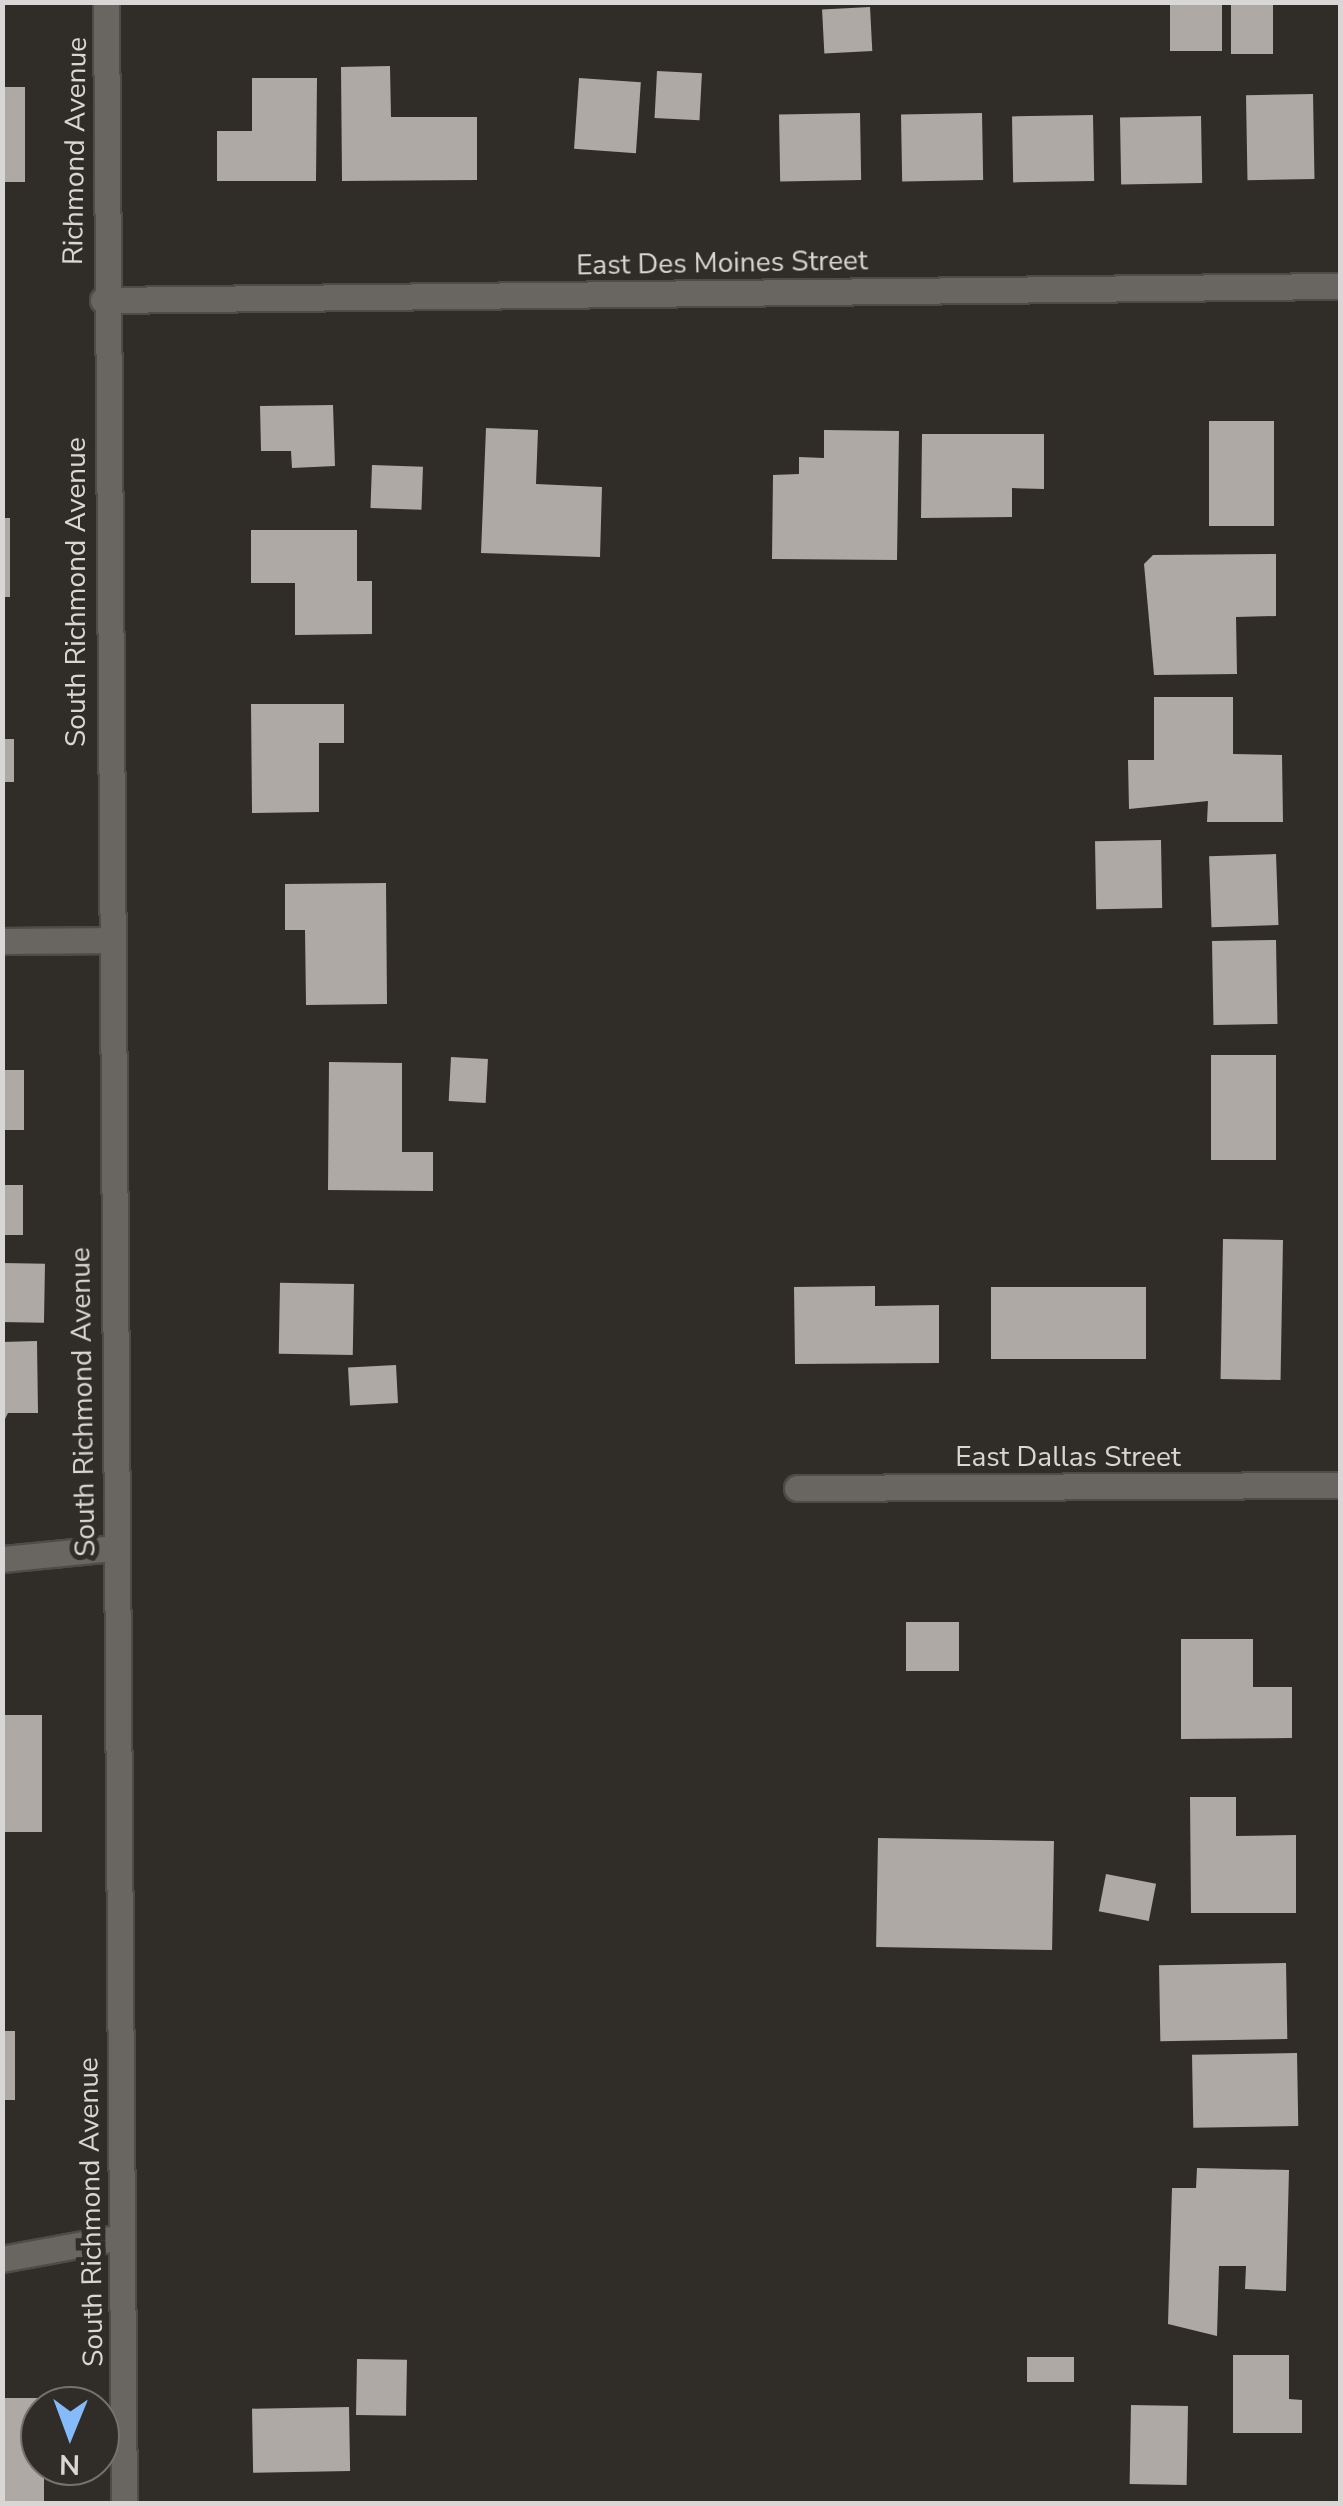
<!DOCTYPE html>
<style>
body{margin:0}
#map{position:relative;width:1343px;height:2506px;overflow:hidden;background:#302d29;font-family:"Nunito Sans",sans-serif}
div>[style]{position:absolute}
.building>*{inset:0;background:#aea9a5;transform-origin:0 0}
.roads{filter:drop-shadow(2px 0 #4e4b49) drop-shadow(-2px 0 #4e4b49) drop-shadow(0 2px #4e4b49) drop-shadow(0 -2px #4e4b49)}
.street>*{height:25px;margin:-12.5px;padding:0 12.5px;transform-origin:12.5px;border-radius:12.5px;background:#696561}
span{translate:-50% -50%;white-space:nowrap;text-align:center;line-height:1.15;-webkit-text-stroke:10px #302d29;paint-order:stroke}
.street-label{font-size:28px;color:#d9d7d5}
.frame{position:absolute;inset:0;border:5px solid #d9d7d5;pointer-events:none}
.north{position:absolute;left:20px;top:2386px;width:100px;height:100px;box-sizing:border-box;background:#302d29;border:2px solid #74716e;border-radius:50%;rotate:181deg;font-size:28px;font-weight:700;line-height:40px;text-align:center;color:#d9d7d5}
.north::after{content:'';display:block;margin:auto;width:35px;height:45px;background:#86bbfb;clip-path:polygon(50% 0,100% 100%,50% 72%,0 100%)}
</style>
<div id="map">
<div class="building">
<div style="left:1231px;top:2px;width:42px;height:52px"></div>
<div style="left:1170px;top:3px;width:52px;height:48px"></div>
<div style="left:870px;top:7px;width:44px;height:48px;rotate:87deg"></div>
<div style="clip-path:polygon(390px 66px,391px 117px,477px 117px,477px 180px,342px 181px,341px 67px)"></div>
<div style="left:657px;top:71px;width:45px;height:47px;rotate:3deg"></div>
<div style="clip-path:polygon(252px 78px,317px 78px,316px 181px,217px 181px,217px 131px,252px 131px)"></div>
<div style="left:579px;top:78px;width:62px;height:71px;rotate:4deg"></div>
<div style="left:2px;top:87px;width:23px;height:95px"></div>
<div style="left:1313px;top:94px;width:85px;height:67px;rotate:89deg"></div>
<div style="left:860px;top:113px;width:67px;height:81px;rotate:89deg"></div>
<div style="left:982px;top:113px;width:67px;height:81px;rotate:89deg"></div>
<div style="left:1093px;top:115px;width:66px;height:81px;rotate:89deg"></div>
<div style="left:1201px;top:116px;width:67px;height:81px;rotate:89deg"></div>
<div style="clip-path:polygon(333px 405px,335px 466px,292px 468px,291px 451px,261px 451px,260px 406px)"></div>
<div style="left:1209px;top:421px;width:65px;height:105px"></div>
<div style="clip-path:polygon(486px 428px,538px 430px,536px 484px,602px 487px,600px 557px,481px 553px)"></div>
<div style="clip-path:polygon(824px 430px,899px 431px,897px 560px,772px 559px,773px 475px,799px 474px,799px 457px,824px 458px)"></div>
<div style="clip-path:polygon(922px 434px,1044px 434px,1044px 489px,1012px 488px,1012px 517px,921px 518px)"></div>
<div style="left:372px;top:465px;width:51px;height:43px;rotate:2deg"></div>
<div style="left:2px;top:518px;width:8px;height:79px"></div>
<div style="clip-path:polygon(251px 530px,357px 530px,357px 581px,372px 581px,372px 634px,295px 635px,295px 583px,251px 583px)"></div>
<div style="clip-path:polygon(1276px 554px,1276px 616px,1236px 617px,1237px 674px,1154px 675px,1144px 564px,1153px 555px)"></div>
<div style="clip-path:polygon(1154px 697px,1233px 697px,1233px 754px,1282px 755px,1283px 822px,1207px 822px,1208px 801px,1129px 809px,1128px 760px,1154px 760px)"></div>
<div style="clip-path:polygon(251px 704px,344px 704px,344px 743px,319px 743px,319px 812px,252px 813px)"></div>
<div style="left:2px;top:739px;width:12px;height:43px"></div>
<div style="left:1161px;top:840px;width:68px;height:66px;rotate:89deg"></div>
<div style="left:1276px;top:854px;width:71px;height:67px;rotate:88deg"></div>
<div style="clip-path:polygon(386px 883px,387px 1004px,306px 1005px,305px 930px,285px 930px,285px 884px)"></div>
<div style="left:1276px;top:940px;width:84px;height:64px;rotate:89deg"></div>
<div style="left:1211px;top:1055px;width:65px;height:105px"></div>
<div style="left:451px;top:1057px;width:37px;height:44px;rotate:3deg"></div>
<div style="clip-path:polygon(329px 1062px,402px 1063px,402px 1152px,433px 1152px,433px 1191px,328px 1190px)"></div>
<div style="left:2px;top:1070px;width:22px;height:60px"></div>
<div style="left:2px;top:1185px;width:21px;height:50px"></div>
<div style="left:1223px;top:1239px;width:60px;height:140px;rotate:1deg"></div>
<div style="left:2px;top:1263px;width:43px;height:59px;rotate:1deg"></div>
<div style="left:354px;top:1284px;width:71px;height:74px;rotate:91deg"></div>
<div style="clip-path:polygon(875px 1286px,875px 1306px,939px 1305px,939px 1363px,795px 1364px,794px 1287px)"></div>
<div style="left:1146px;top:1287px;width:72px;height:155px;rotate:90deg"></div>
<div style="clip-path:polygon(37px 1341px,38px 1413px,8px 1413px,2px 1425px,2px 1342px)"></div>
<div style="left:396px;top:1365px;width:38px;height:48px;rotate:87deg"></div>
<div style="left:906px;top:1622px;width:53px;height:49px"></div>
<div style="clip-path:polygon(1181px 1639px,1253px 1639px,1253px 1687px,1292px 1687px,1292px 1738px,1181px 1739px)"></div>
<div style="left:42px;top:1715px;width:117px;height:40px;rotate:90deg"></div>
<div style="clip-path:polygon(1190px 1797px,1236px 1797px,1236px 1836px,1296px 1835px,1296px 1913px,1191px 1913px)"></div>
<div style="left:878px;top:1838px;width:176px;height:109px;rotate:1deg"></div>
<div style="left:1106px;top:1874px;width:51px;height:38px;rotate:11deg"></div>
<div style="left:1286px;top:1963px;width:76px;height:127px;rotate:89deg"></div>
<div style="left:2px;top:2031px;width:13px;height:69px"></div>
<div style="left:1297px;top:2053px;width:73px;height:105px;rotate:89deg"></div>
<div style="clip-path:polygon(1197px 2168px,1289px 2170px,1286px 2291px,1245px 2289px,1246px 2266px,1219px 2266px,1217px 2336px,1168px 2324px,1172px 2188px,1196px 2188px)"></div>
<div style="clip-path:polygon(1233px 2355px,1289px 2355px,1289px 2399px,1302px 2400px,1302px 2433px,1233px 2433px)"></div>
<div style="left:1027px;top:2357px;width:47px;height:25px"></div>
<div style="left:357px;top:2359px;width:50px;height:56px;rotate:1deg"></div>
<div style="left:2px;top:2398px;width:42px;height:106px"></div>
<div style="left:1131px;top:2405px;width:57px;height:79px;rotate:1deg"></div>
<div style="left:349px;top:2407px;width:64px;height:97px;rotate:89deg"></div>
</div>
<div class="roads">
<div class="street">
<div style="left:106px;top:2px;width:2502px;rotate:89.59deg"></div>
<div style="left:103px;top:300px;width:1237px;rotate:-0.65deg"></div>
<div style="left:2px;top:941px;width:107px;rotate:-0.5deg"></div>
<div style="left:797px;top:1488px;width:543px;rotate:-0.32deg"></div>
<div style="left:2px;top:1559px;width:114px;rotate:-5.6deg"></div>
<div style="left:2px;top:2259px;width:121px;rotate:-10.5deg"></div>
</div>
</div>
<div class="street-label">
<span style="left:75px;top:151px;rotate:-89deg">Richmond Avenue</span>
<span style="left:722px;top:263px;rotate:-1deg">East Des Moines Street</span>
<span style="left:76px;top:592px;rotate:-90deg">South Richmond Avenue</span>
<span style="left:83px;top:1402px;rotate:-91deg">South Richmond Avenue</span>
<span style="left:1068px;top:1457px">East Dallas Street</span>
<span style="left:91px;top:2212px;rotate:-91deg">South Richmond Avenue</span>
</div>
<div class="frame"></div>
<div class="north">N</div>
</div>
